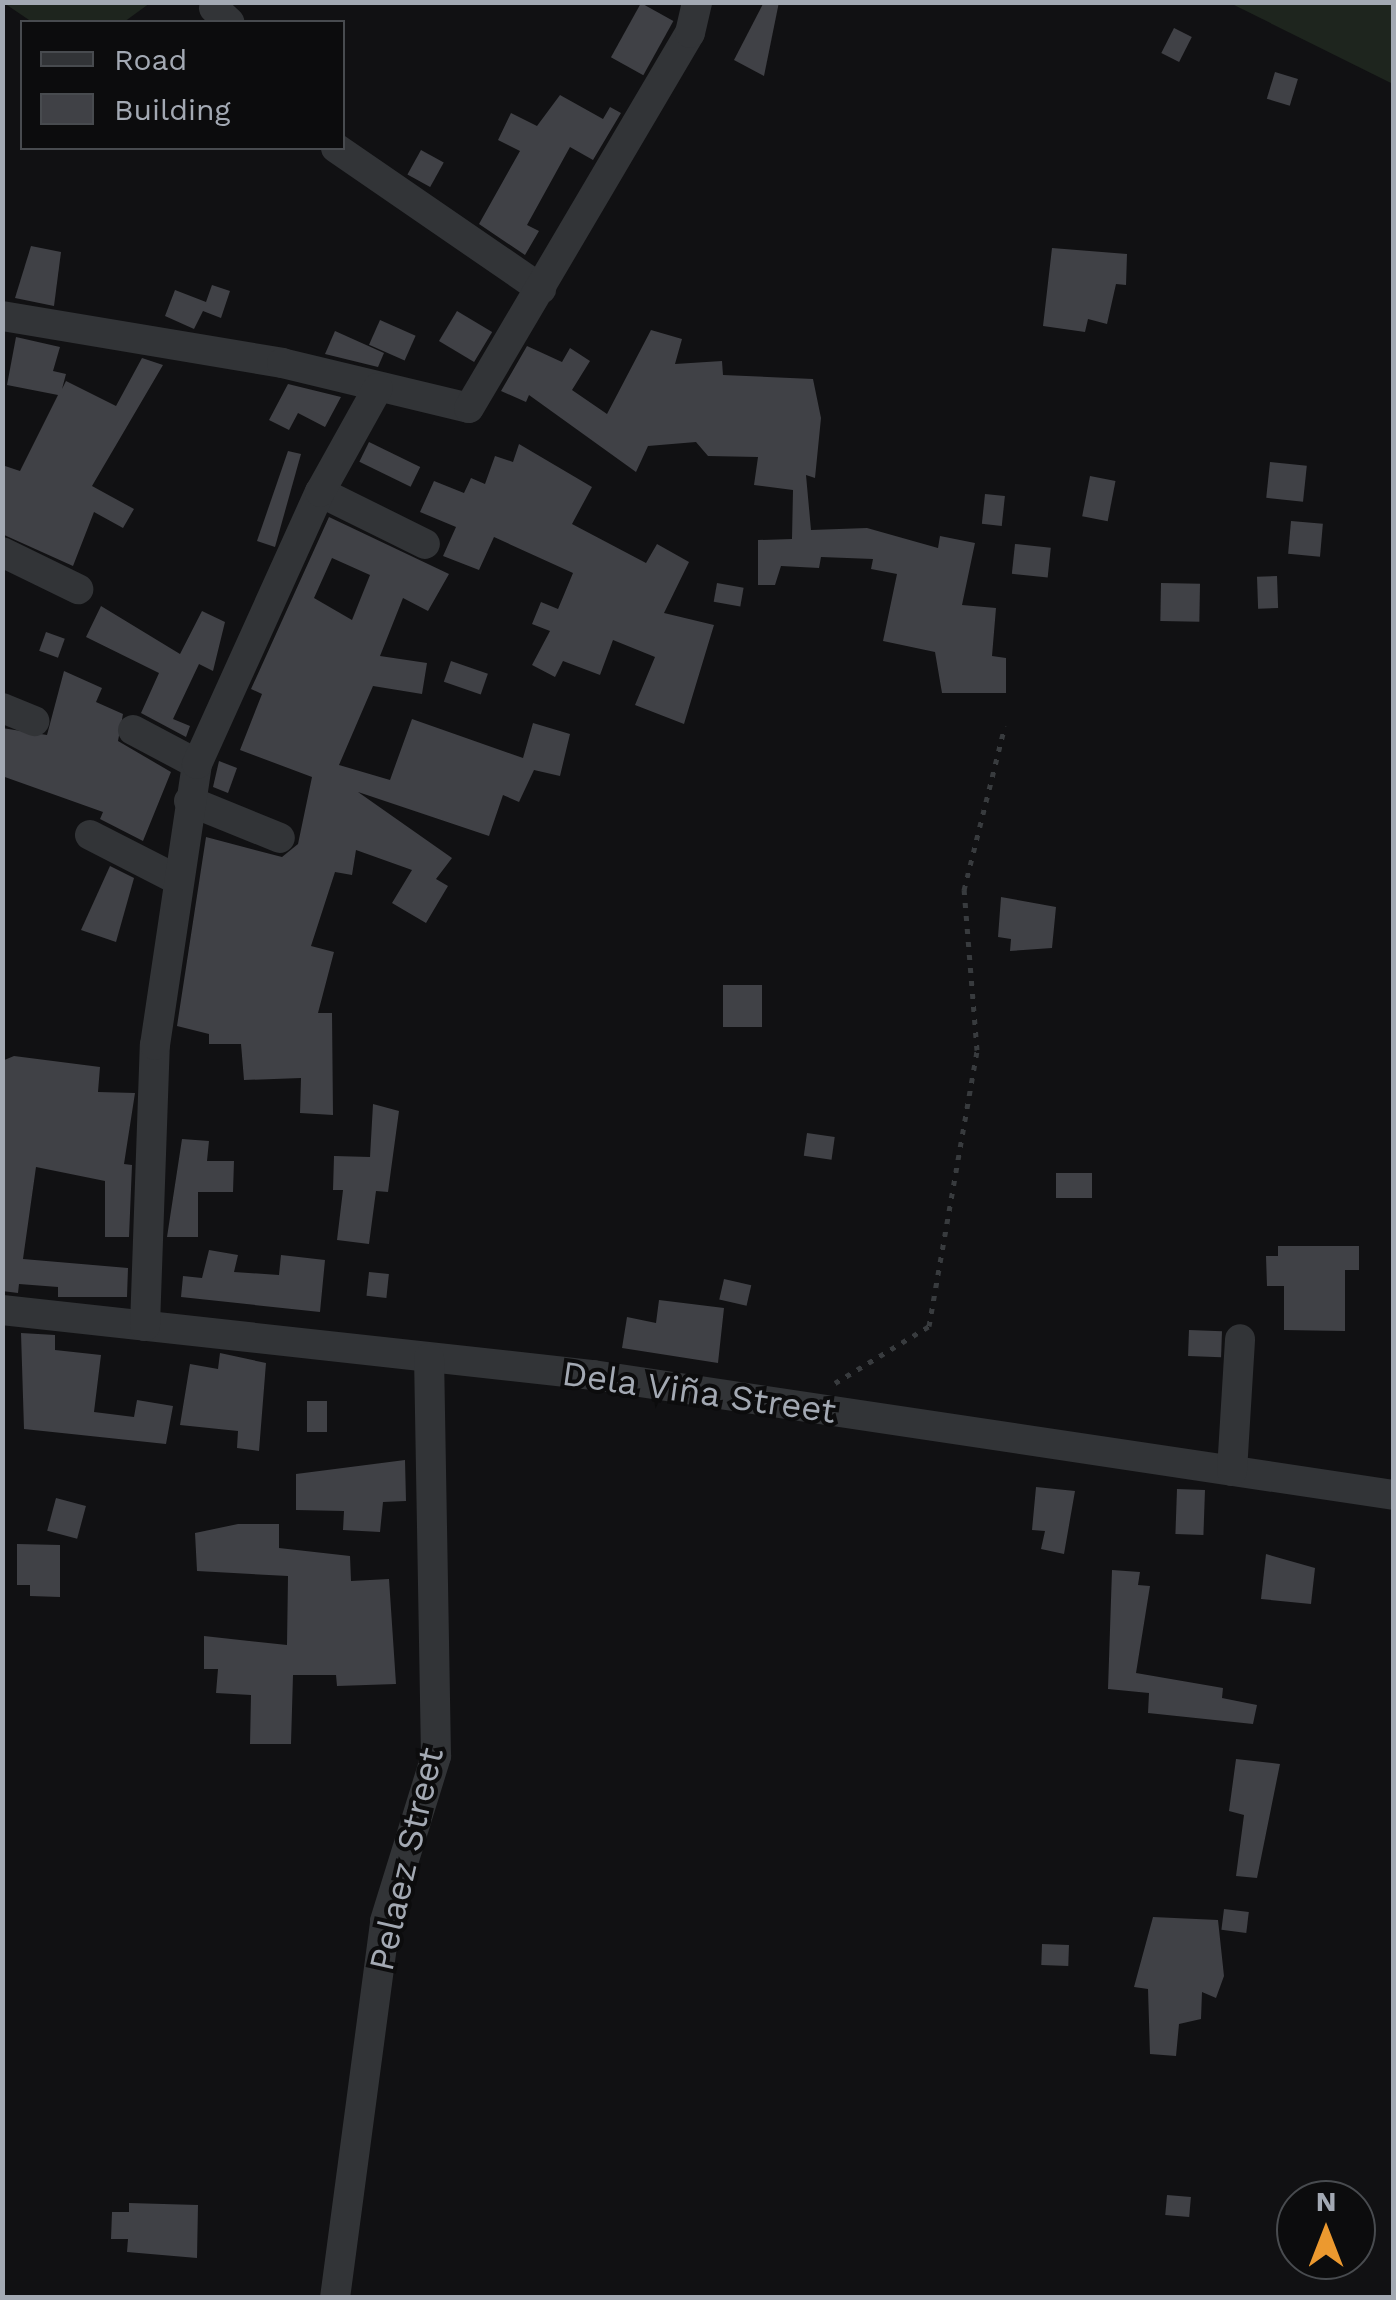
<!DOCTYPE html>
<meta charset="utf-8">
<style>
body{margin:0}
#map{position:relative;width:1396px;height:2300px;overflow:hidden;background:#111113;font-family:"Work Sans",sans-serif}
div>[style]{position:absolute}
.green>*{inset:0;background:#1e251e}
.building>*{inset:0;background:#404146;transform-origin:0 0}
.path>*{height:5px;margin-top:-2.5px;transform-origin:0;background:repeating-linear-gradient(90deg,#383b3e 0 5px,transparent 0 13px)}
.minor>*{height:30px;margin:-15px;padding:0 15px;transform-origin:15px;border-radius:15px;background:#323437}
span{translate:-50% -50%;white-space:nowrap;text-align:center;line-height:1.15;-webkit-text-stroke:8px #0c0c0d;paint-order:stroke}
.street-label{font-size:35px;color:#a3a9b3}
.frame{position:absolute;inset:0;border:5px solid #a3a9b3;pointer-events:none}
.legend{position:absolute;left:20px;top:20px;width:325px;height:130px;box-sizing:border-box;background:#0c0c0d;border:2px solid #484b4f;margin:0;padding:12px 18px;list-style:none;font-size:30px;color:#a3a9b3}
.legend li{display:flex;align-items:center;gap:20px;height:50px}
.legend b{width:50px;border:2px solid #484b4f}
.north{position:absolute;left:1276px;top:2180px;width:100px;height:100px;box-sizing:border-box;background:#0c0c0d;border:2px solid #484b4f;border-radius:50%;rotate:0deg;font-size:28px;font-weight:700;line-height:40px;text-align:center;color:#a3a9b3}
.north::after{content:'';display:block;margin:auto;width:35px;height:45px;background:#ec992f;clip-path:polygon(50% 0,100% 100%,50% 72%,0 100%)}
</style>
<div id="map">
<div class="green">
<div style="clip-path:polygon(4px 3px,150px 3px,124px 22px,32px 22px)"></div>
<div style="clip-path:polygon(1230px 3px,1393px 3px,1393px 84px)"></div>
</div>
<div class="building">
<div style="clip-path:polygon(764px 2px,779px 2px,764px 76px,734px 60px)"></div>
<div style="left:641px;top:3px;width:37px;height:62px;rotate:29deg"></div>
<div style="left:1174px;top:28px;width:20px;height:28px;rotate:27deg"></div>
<div style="left:1275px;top:72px;width:24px;height:28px;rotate:17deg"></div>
<div style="clip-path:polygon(560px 95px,603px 119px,610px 107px,621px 113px,593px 160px,570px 147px,527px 225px,539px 231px,525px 255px,479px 224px,520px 151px,498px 140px,511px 113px,537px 126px)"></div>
<div style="left:421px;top:150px;width:26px;height:28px;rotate:29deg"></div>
<div style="clip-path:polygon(31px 246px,61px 252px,54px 306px,15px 298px)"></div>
<div style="clip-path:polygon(1052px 248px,1127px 254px,1126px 285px,1116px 284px,1107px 324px,1088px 319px,1085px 332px,1043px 326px)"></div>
<div style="clip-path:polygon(212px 285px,230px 291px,221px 318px,203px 311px,194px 329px,165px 316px,175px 290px,206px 302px)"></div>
<div style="left:457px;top:311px;width:41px;height:35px;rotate:31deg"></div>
<div style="left:380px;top:320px;width:39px;height:27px;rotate:24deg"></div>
<div style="clip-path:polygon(651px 330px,682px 339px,675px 364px,722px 361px,723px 375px,813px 379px,821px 418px,815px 478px,806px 475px,811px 530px,867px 528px,938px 548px,940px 536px,975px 543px,962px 605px,996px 608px,992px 656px,1006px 658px,1006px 693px,942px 693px,935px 652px,883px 641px,897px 574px,871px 569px,873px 559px,821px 557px,819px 568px,781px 566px,775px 585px,758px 585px,758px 540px,792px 539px,793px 490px,754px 485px,758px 457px,708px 456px,696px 442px,648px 446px,636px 472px,529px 395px,526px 402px,501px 391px,527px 346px,562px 362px,570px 348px,590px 361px,572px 390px,607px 414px)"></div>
<div style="clip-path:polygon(335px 331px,384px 353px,378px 367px,325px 354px)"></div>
<div style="clip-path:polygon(16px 337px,60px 347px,53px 371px,66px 374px,62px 389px,66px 381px,116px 406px,142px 358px,163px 365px,92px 486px,134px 509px,123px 528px,94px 512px,73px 566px,2px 534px,2px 465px,20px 471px,58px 395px,7px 385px)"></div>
<div style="clip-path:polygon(288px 384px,341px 397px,325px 427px,298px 413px,289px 430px,269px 420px)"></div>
<div style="left:369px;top:442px;width:57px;height:22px;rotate:26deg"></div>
<div style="clip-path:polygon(519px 444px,592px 487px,572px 524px,646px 563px,657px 544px,689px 562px,664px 613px,714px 625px,684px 724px,635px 705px,655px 657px,613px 640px,600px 675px,563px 661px,555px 677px,532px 665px,550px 631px,532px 624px,541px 602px,558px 609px,573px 573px,494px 537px,479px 570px,443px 556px,456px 527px,420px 512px,434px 481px,464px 493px,471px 478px,485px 484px,495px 456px,513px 462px)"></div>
<div style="clip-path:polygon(288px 451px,301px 454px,275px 547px,257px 541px)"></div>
<div style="left:1270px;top:462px;width:37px;height:36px;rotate:6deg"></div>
<div style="left:1090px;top:476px;width:26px;height:41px;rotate:11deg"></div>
<div style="left:985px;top:494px;width:20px;height:30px;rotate:6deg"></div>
<div style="clip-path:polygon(evenodd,329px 517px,449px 574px,428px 611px,403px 598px,380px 656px,427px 663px,422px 694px,373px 686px,339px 765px,390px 780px,412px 719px,523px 758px,533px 723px,570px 734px,560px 776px,534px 770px,519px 802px,503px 795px,489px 836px,358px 792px,452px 858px,436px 879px,448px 886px,426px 923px,392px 903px,412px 870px,356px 850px,352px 875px,335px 872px,311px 946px,334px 952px,318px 1013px,332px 1013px,333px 1115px,300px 1113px,301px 1078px,244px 1080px,241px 1044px,209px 1044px,209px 1034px,177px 1026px,206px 837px,282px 857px,298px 844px,312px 777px,240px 750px,262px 694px,251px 689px,329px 517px,332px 558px,370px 575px,352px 620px,314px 598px,332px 558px)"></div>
<div style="left:1291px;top:521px;width:32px;height:33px;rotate:5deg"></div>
<div style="left:1015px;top:544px;width:36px;height:30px;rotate:6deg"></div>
<div style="left:1277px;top:576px;width:32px;height:20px;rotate:88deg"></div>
<div style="left:717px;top:583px;width:27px;height:19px;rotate:10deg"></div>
<div style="left:1161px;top:583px;width:39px;height:38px;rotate:1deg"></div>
<div style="clip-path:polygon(101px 606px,180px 654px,202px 611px,225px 622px,213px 671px,199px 664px,173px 719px,190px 726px,186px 737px,141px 713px,159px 673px,86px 637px)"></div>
<div style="left:46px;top:632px;width:20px;height:20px;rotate:20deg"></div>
<div style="left:451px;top:661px;width:39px;height:22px;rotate:19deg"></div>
<div style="clip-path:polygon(64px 671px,102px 688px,96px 702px,123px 714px,118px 741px,171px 772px,143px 841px,100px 819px,103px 812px,2px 776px,2px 728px,47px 735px)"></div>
<div style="clip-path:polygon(219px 761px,237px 768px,228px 793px,213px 787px)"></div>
<div style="clip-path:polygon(110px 866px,134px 878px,116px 942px,81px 930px)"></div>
<div style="clip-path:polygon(1001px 897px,1056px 907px,1052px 948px,1010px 951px,1011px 939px,998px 937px)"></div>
<div style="left:762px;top:985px;width:42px;height:39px;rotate:90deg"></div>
<div style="clip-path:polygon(14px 1056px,100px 1067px,98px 1092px,135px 1093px,124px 1164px,132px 1165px,129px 1237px,105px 1237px,105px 1181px,36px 1167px,23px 1259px,128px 1268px,127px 1297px,58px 1297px,58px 1287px,19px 1284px,18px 1293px,2px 1291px,2px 1061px)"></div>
<div style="clip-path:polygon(373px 1104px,399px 1111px,388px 1192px,376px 1191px,369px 1244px,337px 1240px,343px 1190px,333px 1190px,334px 1156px,370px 1157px)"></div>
<div style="left:807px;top:1133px;width:28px;height:23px;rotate:8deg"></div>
<div style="clip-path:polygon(182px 1139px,209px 1141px,207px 1161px,234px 1161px,233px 1192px,198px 1192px,198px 1237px,167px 1237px)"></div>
<div style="left:1056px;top:1173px;width:36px;height:25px"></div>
<div style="clip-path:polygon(1278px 1246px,1359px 1246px,1359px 1270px,1345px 1270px,1345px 1331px,1284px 1330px,1284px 1286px,1267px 1286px,1266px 1256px,1278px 1256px)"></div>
<div style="clip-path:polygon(209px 1250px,238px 1255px,234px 1272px,279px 1275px,281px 1255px,325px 1260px,320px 1312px,181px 1297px,183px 1276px,202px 1278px)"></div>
<div style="left:369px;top:1272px;width:20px;height:24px;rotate:6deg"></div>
<div style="left:724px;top:1279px;width:28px;height:21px;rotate:13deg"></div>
<div style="clip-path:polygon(659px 1300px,724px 1308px,718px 1363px,622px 1348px,627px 1317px,656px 1323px)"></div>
<div style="left:1189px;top:1330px;width:33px;height:26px;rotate:2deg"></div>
<div style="clip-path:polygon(21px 1333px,55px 1335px,55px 1350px,101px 1355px,94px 1412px,134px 1417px,137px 1400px,173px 1406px,166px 1444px,24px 1429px)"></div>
<div style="clip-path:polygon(220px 1353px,266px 1363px,259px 1451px,237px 1448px,238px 1431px,180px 1425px,190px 1364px,218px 1369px)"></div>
<div style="left:307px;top:1401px;width:20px;height:31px"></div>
<div style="clip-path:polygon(405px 1460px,406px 1501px,383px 1502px,380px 1532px,343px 1530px,344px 1511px,296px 1510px,296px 1474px)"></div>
<div style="clip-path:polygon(1036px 1487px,1075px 1491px,1064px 1554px,1041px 1549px,1045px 1531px,1032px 1530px)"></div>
<div style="left:1177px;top:1489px;width:28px;height:45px;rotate:2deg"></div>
<div style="left:56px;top:1498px;width:31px;height:34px;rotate:15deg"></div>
<div style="clip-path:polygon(238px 1524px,279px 1524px,279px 1548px,350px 1556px,351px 1581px,389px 1579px,396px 1684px,337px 1686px,336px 1675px,293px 1675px,291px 1744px,250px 1744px,251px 1695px,216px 1693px,218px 1669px,204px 1669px,204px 1636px,287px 1645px,288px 1576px,197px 1571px,195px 1533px)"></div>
<div style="clip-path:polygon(17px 1544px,60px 1545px,60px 1597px,30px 1596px,30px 1585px,17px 1585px)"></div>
<div style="clip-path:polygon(1266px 1554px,1315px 1568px,1311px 1604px,1261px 1599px)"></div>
<div style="clip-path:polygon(1112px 1570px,1140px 1572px,1138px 1585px,1150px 1586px,1136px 1673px,1223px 1688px,1222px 1698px,1257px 1705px,1253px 1724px,1148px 1713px,1149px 1693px,1108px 1689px)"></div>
<div style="clip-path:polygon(1236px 1759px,1280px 1764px,1257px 1878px,1236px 1876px,1244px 1815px,1229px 1811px)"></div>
<div style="left:1224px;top:1909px;width:25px;height:21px;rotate:7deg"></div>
<div style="clip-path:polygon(1153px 1917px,1218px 1920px,1224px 1976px,1216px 1998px,1202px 1992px,1201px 2019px,1179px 2024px,1176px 2056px,1150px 2054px,1148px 1989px,1134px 1987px)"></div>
<div style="left:1042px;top:1944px;width:27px;height:21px;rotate:2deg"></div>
<div style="left:1167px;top:2195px;width:24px;height:20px;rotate:5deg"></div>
<div style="clip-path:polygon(129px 2203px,198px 2205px,197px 2258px,127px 2252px,128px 2239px,111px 2239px,112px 2212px,129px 2212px)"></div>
</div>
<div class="path">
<div style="left:835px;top:1383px;width:110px;rotate:-31.2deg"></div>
<div style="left:929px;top:1326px;width:280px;rotate:-80.1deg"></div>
<div style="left:977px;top:1050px;width:161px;rotate:-94.6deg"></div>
<div style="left:964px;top:890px;width:169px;rotate:-76deg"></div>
</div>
<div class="minor">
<div style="left:214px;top:8px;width:21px;rotate:43deg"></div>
<div style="left:336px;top:148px;width:249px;rotate:34.5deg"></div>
<div style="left:2px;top:316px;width:284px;rotate:9.5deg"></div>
<div style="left:282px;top:363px;width:192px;rotate:13.5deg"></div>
<div style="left:469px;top:408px;width:435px;rotate:-59.5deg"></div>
<div style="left:690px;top:33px;width:32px;rotate:-77deg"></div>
<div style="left:320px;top:492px;width:117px;rotate:26.3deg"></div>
<div style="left:2px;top:552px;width:85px;rotate:26deg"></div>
<div style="left:2px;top:708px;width:35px;rotate:22deg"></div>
<div style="left:133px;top:730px;width:72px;rotate:28deg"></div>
<div style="left:189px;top:801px;width:98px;rotate:22.1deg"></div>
<div style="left:90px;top:835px;width:99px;rotate:27.1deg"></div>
<div style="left:2px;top:1310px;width:595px;rotate:6.28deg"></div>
<div style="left:593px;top:1375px;width:810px;rotate:8.52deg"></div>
<div style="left:145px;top:1326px;width:281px;rotate:-88deg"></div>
<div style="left:155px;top:1045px;width:284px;rotate:-81.5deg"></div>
<div style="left:197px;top:764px;width:299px;rotate:-65.7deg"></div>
<div style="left:320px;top:492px;width:119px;rotate:-60.9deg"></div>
<div style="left:1232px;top:1471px;width:132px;rotate:-86.5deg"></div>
<div style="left:335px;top:2298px;width:380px;rotate:-82.4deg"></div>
<div style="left:385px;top:1921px;width:173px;rotate:-72.8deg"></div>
<div style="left:436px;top:1756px;width:398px;rotate:-91deg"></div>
</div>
<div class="street-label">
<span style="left:699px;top:1392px;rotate:8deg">Dela Viña Street</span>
<span style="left:406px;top:1859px;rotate:-77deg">Pelaez Street</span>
</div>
<div class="frame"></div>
<ul class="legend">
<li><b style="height:12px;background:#323437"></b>Road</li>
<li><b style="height:28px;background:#404146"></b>Building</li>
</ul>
<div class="north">N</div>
</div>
